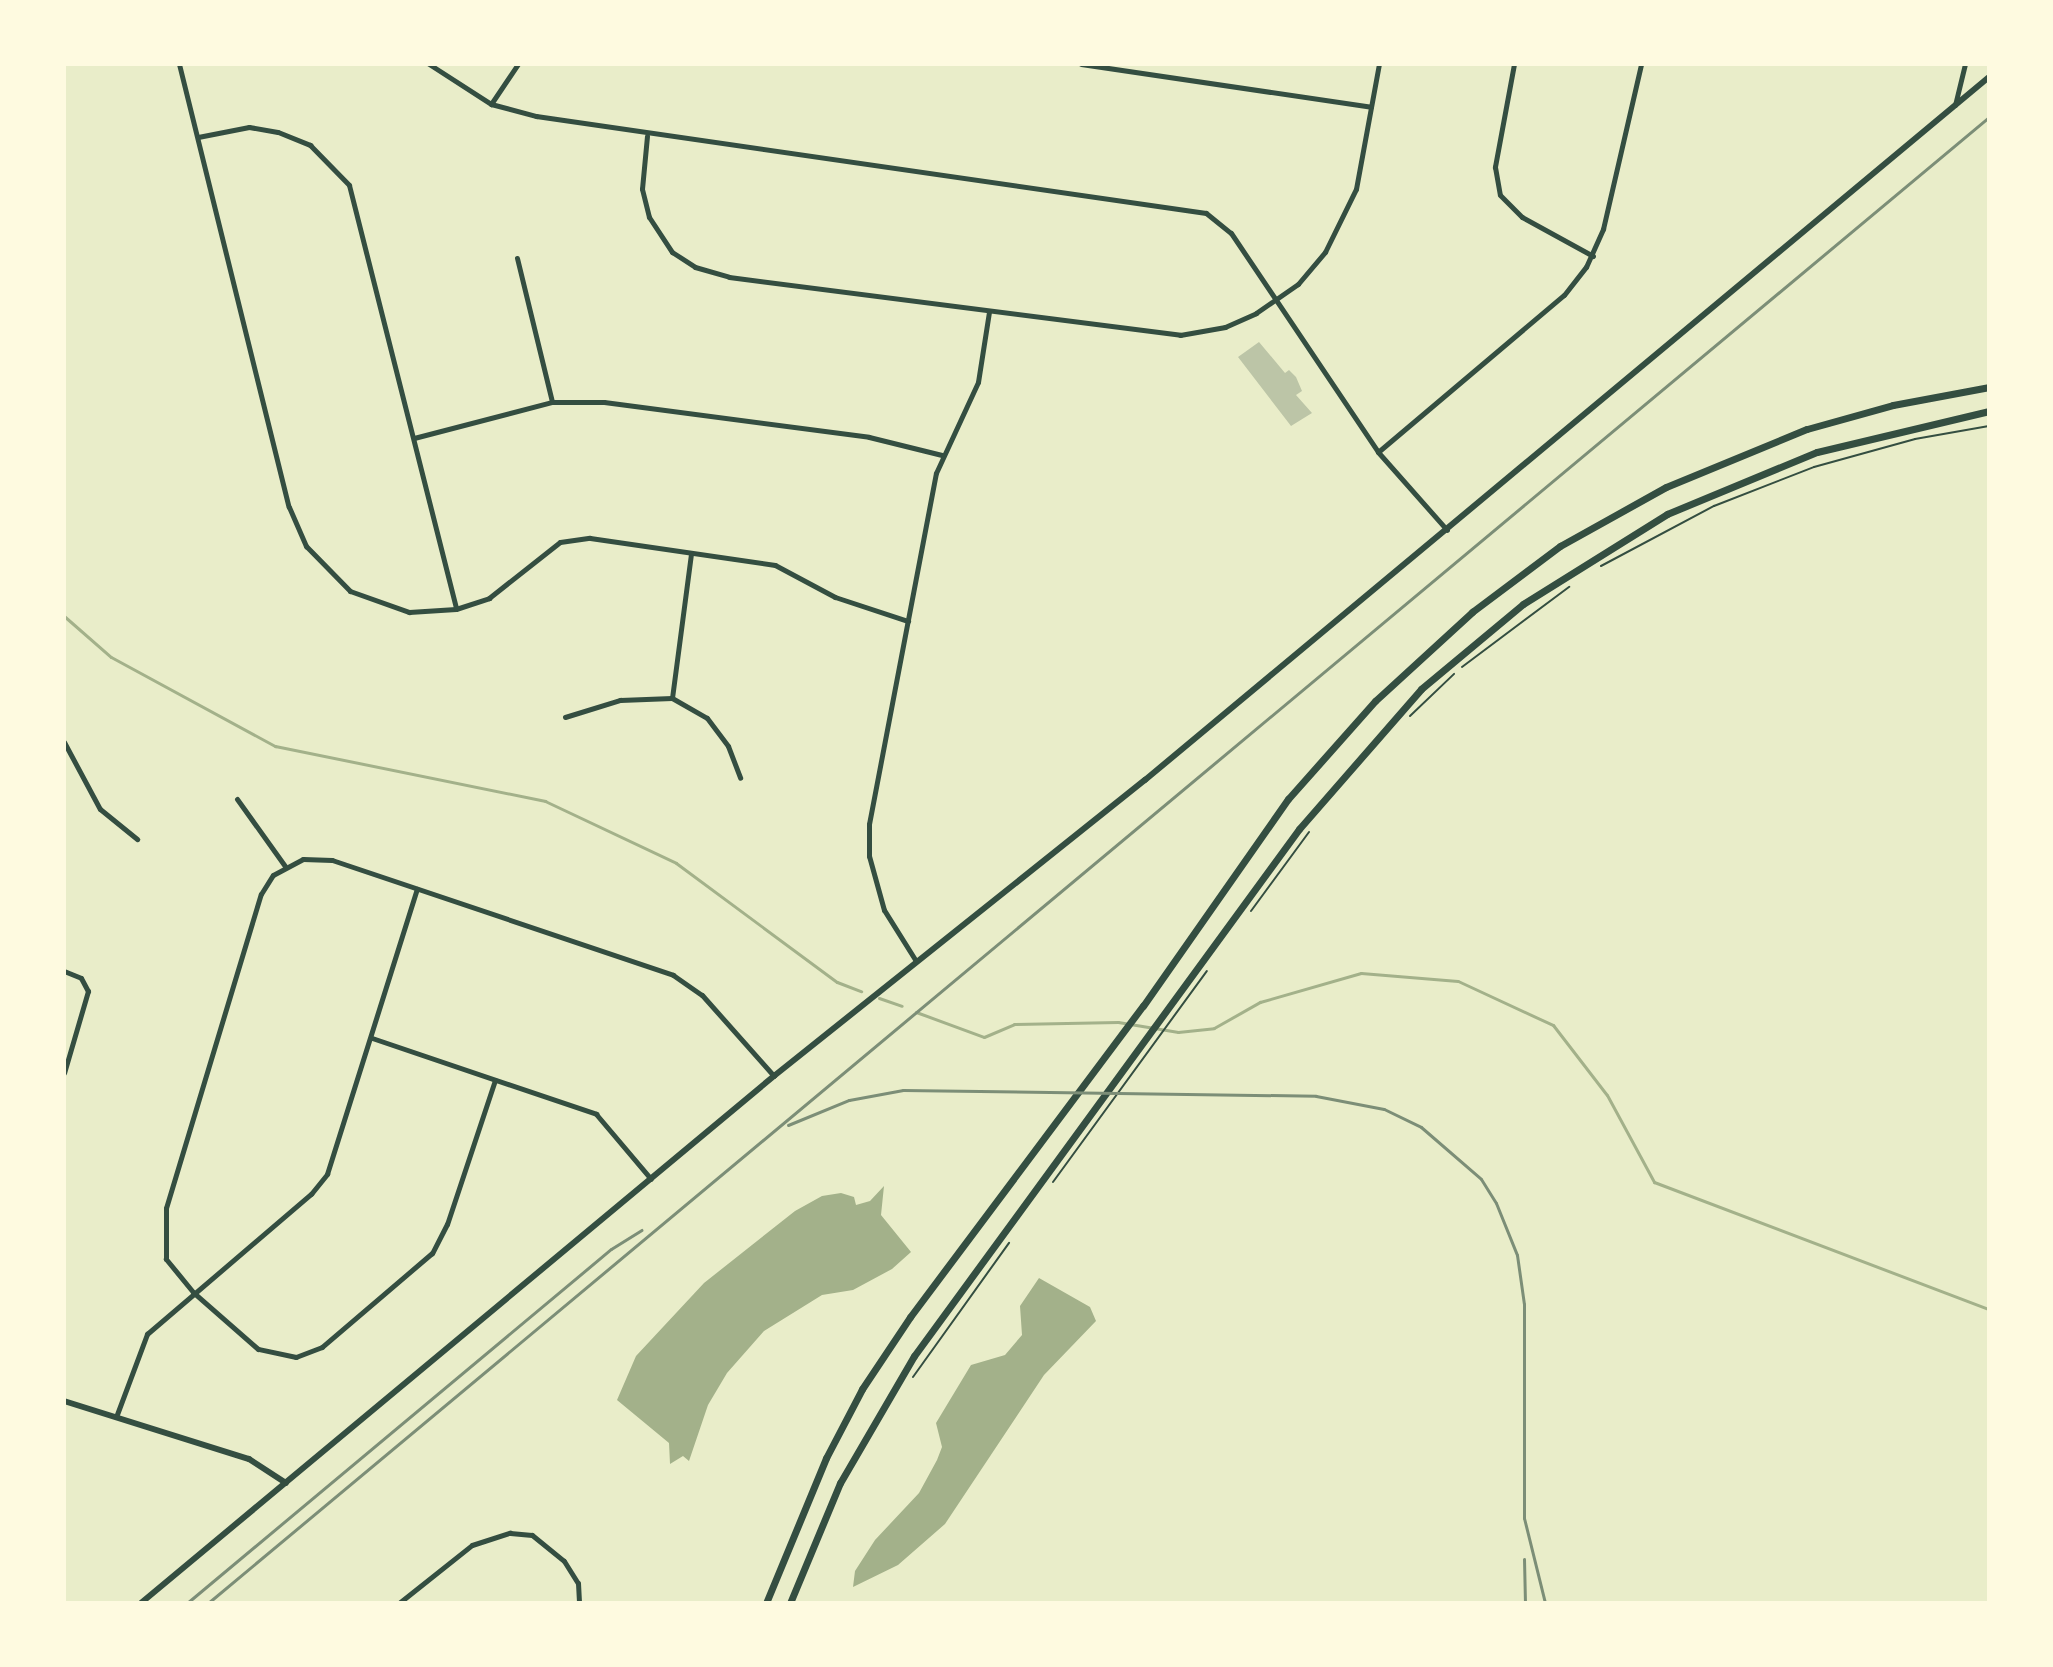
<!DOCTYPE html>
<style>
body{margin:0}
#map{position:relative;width:2053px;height:1667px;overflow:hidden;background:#e9edc9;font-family:Lato,sans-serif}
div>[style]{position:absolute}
.water>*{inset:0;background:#a3b18a}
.stream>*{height:3px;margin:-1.5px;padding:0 1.5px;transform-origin:1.5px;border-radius:1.5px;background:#a3b18a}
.building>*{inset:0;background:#bcc5a7}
.path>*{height:2px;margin:-1px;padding:0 1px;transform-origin:1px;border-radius:1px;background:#344e41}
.minor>*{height:5px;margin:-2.5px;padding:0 2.5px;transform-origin:2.5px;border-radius:2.5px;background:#344e41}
.tertiary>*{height:6px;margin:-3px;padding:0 3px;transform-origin:3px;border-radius:3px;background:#344e41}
.secondary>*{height:7px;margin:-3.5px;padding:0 3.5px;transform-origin:3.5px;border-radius:3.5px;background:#344e41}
.rail>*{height:3px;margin:-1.5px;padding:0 1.5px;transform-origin:1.5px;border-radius:1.5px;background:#7c8e77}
span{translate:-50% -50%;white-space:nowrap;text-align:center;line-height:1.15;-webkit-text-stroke:6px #fefae0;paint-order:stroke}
.frame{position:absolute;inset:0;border:66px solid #fefae0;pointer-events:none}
</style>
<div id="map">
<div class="water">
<div style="clip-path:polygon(884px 1186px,881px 1215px,911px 1252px,892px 1269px,853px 1290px,822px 1295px,764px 1331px,727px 1373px,708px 1405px,689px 1461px,683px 1456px,670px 1464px,669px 1443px,617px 1400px,636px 1356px,704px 1283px,795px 1211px,822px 1196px,841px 1193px,854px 1197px,856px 1205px,870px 1201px)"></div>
<div style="clip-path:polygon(1039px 1278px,1090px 1307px,1096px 1321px,1044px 1375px,945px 1524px,898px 1565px,853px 1587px,855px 1571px,875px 1540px,919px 1493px,937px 1460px,942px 1447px,936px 1423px,971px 1365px,1005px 1355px,1022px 1335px,1020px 1306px)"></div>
</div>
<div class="stream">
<div style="left:64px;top:616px;width:62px;rotate:41.1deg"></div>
<div style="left:111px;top:657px;width:187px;rotate:28.5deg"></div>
<div style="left:275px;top:746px;width:276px;rotate:11.5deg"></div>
<div style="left:545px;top:801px;width:145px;rotate:25.3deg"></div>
<div style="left:676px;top:863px;width:200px;rotate:36.5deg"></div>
<div style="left:837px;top:982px;width:26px;rotate:21deg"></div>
<div style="left:879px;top:998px;width:24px;rotate:19deg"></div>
<div style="left:916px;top:1012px;width:72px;rotate:20.2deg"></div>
<div style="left:984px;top:1037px;width:33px;rotate:-23deg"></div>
<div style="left:1014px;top:1024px;width:104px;rotate:-1.1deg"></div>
<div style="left:1118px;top:1022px;width:61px;rotate:9.5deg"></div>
<div style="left:1178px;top:1032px;width:36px;rotate:-6deg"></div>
<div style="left:1214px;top:1028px;width:53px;rotate:-29.5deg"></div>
<div style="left:1260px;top:1002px;width:105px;rotate:-16deg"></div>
<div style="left:1361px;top:973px;width:97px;rotate:4.7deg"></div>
<div style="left:1458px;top:981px;width:105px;rotate:24.9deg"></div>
<div style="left:1553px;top:1025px;width:88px;rotate:52.4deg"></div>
<div style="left:1607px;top:1095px;width:99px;rotate:61.6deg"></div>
<div style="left:1654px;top:1182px;width:358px;rotate:20.8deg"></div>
</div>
<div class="building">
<div style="clip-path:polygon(1259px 342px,1285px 373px,1289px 370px,1296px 377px,1302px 391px,1296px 395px,1312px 413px,1291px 426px,1238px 357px)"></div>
</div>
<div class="path">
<div style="left:1601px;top:566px;width:128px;rotate:-28deg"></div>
<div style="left:1714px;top:506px;width:107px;rotate:-21.3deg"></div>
<div style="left:1814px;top:467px;width:105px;rotate:-15.5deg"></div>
<div style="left:1915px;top:439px;width:75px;rotate:-10deg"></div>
<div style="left:1462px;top:667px;width:134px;rotate:-36.8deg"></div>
<div style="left:1410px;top:716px;width:61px;rotate:-43.7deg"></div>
<div style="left:1251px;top:911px;width:98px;rotate:-53.7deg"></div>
<div style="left:1053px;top:1182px;width:261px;rotate:-53.9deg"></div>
<div style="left:913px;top:1377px;width:165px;rotate:-54.4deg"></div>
</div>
<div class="minor">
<div style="left:179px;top:64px;width:456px;rotate:76.1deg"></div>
<div style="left:289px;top:507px;width:43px;rotate:66.4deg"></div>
<div style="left:306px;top:546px;width:63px;rotate:45.6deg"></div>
<div style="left:350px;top:591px;width:63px;rotate:19.6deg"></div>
<div style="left:409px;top:612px;width:47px;rotate:-3.7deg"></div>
<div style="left:456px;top:609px;width:35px;rotate:-18deg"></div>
<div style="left:489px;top:598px;width:90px;rotate:-38.3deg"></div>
<div style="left:560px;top:542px;width:30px;rotate:-8deg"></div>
<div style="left:590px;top:538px;width:187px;rotate:8.3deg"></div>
<div style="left:775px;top:565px;width:68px;rotate:28.1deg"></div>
<div style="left:835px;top:597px;width:77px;rotate:18.2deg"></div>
<div style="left:429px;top:64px;width:74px;rotate:32.8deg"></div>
<div style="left:491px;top:104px;width:47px;rotate:14.9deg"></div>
<div style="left:536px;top:116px;width:677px;rotate:8.24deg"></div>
<div style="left:1206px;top:213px;width:32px;rotate:39deg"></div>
<div style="left:1231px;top:233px;width:264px;rotate:56.1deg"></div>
<div style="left:1378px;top:452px;width:104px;rotate:48.5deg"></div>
<div style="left:1081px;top:64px;width:293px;rotate:8.4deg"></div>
<div style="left:1514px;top:64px;width:105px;rotate:100.5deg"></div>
<div style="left:1495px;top:167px;width:28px;rotate:80deg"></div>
<div style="left:1500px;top:195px;width:31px;rotate:45deg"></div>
<div style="left:1522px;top:217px;width:81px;rotate:28.8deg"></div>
<div style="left:491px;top:104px;width:48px;rotate:-56deg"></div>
<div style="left:1955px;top:105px;width:42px;rotate:-76.3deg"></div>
<div style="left:647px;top:136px;width:53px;rotate:95.4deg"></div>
<div style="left:642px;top:189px;width:29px;rotate:76deg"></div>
<div style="left:649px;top:217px;width:42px;rotate:56.7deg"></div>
<div style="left:672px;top:252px;width:27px;rotate:33deg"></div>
<div style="left:695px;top:267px;width:35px;rotate:16deg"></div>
<div style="left:729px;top:277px;width:455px;rotate:7.3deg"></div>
<div style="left:1180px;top:335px;width:46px;rotate:-10.1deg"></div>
<div style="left:1225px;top:327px;width:34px;rotate:-24deg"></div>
<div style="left:1256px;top:313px;width:51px;rotate:-34.6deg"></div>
<div style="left:1298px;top:284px;width:42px;rotate:-49.8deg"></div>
<div style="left:1325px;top:252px;width:70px;rotate:-63.8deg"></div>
<div style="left:1356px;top:189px;width:127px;rotate:-79.6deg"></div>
<div style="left:198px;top:137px;width:52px;rotate:-11.1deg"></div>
<div style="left:249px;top:127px;width:29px;rotate:10deg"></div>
<div style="left:278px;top:132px;width:35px;rotate:22deg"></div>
<div style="left:310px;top:145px;width:56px;rotate:45.7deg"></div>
<div style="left:349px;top:185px;width:437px;rotate:75.8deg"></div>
<div style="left:517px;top:258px;width:148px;rotate:76.3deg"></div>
<div style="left:414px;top:438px;width:143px;rotate:-14.6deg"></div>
<div style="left:552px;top:402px;width:52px"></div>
<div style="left:604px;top:402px;width:267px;rotate:7.5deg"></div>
<div style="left:869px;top:437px;width:75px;rotate:13.9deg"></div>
<div style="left:1378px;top:452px;width:243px;rotate:-40.2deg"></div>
<div style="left:1564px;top:295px;width:36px;rotate:-52deg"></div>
<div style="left:1586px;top:267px;width:42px;rotate:-65.9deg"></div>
<div style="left:1603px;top:229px;width:169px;rotate:-77deg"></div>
<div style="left:672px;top:698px;width:146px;rotate:-82.5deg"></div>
<div style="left:565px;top:717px;width:58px;rotate:-17.2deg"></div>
<div style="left:620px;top:700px;width:52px;rotate:-2.2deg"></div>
<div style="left:672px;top:698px;width:40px;rotate:29.7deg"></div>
<div style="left:707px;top:718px;width:35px;rotate:53deg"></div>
<div style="left:728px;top:746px;width:34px;rotate:69deg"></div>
<div style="left:64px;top:742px;width:76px;rotate:61.8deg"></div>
<div style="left:100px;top:809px;width:48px;rotate:39deg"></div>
<div style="left:237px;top:799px;width:82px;rotate:54.4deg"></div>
<div style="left:916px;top:961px;width:60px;rotate:-122.1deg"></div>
<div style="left:884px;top:910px;width:56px;rotate:-105.5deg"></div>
<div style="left:869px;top:856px;width:32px;rotate:-90deg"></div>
<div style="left:869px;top:824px;width:357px;rotate:-79.2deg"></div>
<div style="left:936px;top:473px;width:100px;rotate:-65.2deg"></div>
<div style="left:978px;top:382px;width:71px;rotate:-81.1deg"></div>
<div style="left:64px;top:971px;width:18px;rotate:22deg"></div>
<div style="left:81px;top:978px;width:15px;rotate:62deg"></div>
<div style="left:88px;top:991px;width:85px;rotate:106.3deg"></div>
<div style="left:372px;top:1038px;width:237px;rotate:18.7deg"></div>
<div style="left:596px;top:1114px;width:85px;rotate:49.8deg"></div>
<div style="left:495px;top:1080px;width:152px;rotate:108.4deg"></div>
<div style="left:447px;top:1224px;width:33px;rotate:117deg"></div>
<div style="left:432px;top:1253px;width:145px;rotate:139.5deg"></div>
<div style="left:322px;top:1347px;width:28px;rotate:159deg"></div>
<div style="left:296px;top:1357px;width:39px;rotate:-168deg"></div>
<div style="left:258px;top:1349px;width:86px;rotate:-138.8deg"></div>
<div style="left:193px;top:1292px;width:43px;rotate:-129.3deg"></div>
<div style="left:166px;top:1259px;width:51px;rotate:-90deg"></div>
<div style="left:166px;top:1208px;width:328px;rotate:-73.2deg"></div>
<div style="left:261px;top:894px;width:22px;rotate:-58deg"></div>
<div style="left:273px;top:875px;width:34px;rotate:-28deg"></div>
<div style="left:303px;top:859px;width:29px;rotate:2deg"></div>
<div style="left:332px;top:860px;width:360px;rotate:18.6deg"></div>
<div style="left:673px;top:975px;width:35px;rotate:35deg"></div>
<div style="left:702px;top:995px;width:108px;rotate:48.4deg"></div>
<div style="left:116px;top:1417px;width:89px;rotate:-69.5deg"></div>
<div style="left:147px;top:1334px;width:216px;rotate:-40.5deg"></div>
<div style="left:311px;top:1194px;width:26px;rotate:-51deg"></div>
<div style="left:327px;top:1174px;width:299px;rotate:-72.5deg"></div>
<div style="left:399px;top:1603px;width:93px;rotate:-38.5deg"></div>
<div style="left:472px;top:1545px;width:40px;rotate:-18deg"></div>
<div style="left:510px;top:1533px;width:22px;rotate:5deg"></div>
<div style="left:532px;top:1535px;width:41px;rotate:39.1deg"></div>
<div style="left:564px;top:1561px;width:26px;rotate:58deg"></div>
<div style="left:578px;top:1583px;width:20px;rotate:87deg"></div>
</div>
<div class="tertiary">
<div style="left:64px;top:1401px;width:194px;rotate:17.4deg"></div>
<div style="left:249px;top:1459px;width:44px;rotate:33deg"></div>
<div style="left:141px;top:1603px;width:824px;rotate:-39.78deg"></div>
<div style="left:774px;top:1076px;width:475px;rotate:-38.6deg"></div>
<div style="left:1145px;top:780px;width:1098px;rotate:-39.79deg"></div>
</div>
<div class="secondary">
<div style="left:766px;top:1603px;width:157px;rotate:-67.5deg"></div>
<div style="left:826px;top:1458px;width:78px;rotate:-62.4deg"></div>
<div style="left:862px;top:1389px;width:87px;rotate:-56.3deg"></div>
<div style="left:910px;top:1317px;width:389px;rotate:-53.2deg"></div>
<div style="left:1143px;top:1006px;width:253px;rotate:-55deg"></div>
<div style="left:1288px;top:799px;width:131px;rotate:-48.4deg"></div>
<div style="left:1375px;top:701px;width:132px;rotate:-42.5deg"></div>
<div style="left:1472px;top:612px;width:110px;rotate:-36.9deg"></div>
<div style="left:1560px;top:546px;width:121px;rotate:-29.1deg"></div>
<div style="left:1666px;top:487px;width:152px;rotate:-22.4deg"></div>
<div style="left:1807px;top:429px;width:89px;rotate:-15.6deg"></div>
<div style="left:1893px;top:405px;width:98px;rotate:-10.6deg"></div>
<div style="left:790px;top:1603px;width:130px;rotate:-67.4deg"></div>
<div style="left:840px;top:1483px;width:147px;rotate:-59.8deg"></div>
<div style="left:914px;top:1356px;width:653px;rotate:-53.85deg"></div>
<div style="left:1299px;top:829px;width:186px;rotate:-48.9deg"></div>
<div style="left:1421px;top:689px;width:133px;rotate:-39.8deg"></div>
<div style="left:1523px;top:604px;width:170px;rotate:-32deg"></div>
<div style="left:1667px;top:514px;width:162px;rotate:-22.5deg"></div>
<div style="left:1817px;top:452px;width:177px;rotate:-13.4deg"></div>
</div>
<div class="rail">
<div style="left:788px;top:1125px;width:66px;rotate:-22.3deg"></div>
<div style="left:849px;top:1100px;width:55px;rotate:-10.5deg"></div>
<div style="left:903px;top:1090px;width:413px;rotate:0.8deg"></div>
<div style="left:1316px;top:1096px;width:69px;rotate:10.8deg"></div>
<div style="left:1384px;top:1109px;width:41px;rotate:25.9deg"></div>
<div style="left:1421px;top:1127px;width:79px;rotate:40.9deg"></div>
<div style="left:1481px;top:1179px;width:28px;rotate:58deg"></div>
<div style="left:1496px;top:1203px;width:56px;rotate:68deg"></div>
<div style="left:1517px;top:1255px;width:49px;rotate:81.9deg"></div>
<div style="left:1524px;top:1304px;width:214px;rotate:90deg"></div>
<div style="left:1524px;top:1518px;width:88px;rotate:76.1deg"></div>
<div style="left:1524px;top:1559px;width:44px;rotate:88.7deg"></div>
<div style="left:187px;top:1603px;width:552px;rotate:-39.86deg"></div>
<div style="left:611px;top:1249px;width:36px;rotate:-32deg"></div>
<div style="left:208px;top:1603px;width:2320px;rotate:-39.84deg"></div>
</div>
<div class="frame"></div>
</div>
